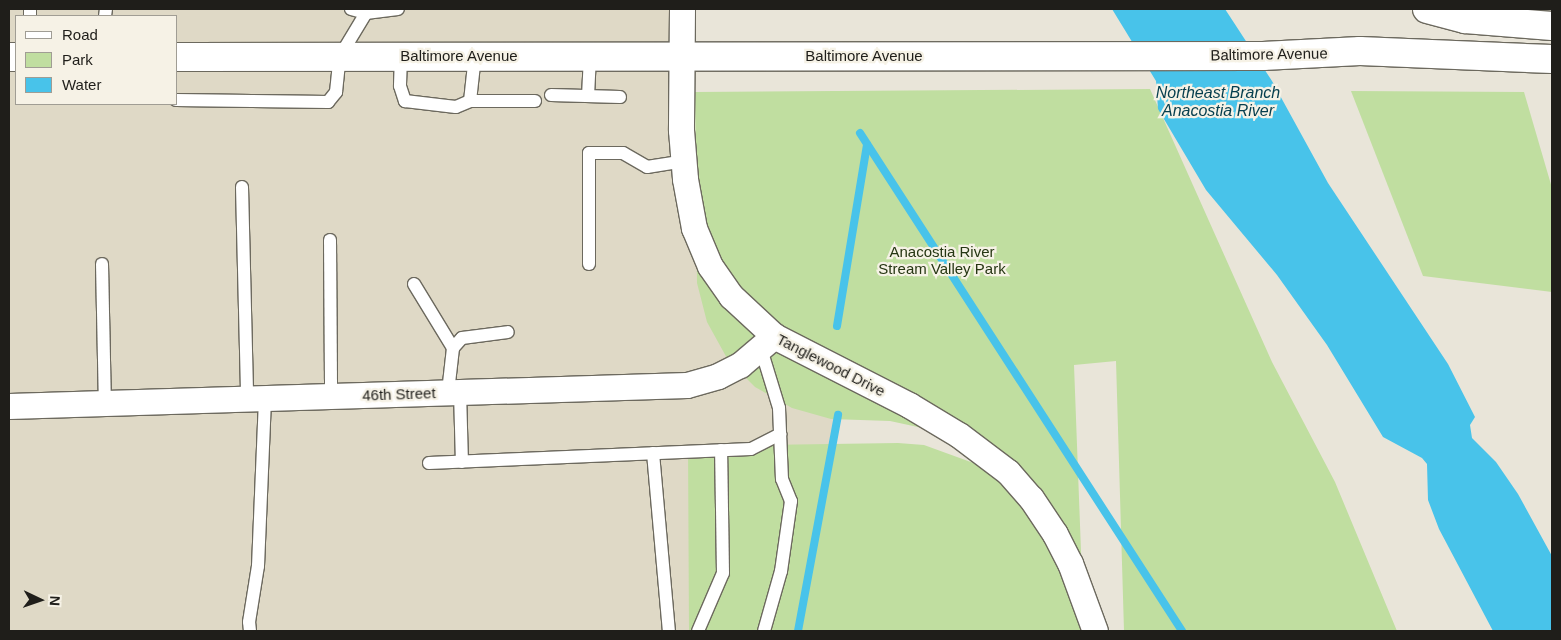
<!DOCTYPE html>
<style>
body{margin:0}
#map{position:relative;width:1561px;height:640px;overflow:hidden;background:#e9e5d9;font-family:Arial,sans-serif}
div>[style]{position:absolute}
.built>*{inset:0;background:#dfd9c6}
.green>*{inset:0;background:#c0dea0}
.water>*{inset:0;background:#48c3ea}
.stream>*{height:8px;margin:-4px;padding:0 4px;transform-origin:4px;border-radius:4px;background:#48c3ea}
.roads{filter:drop-shadow(1px 0 #6c695e) drop-shadow(-1px 0 #6c695e) drop-shadow(0 1px #6c695e) drop-shadow(0 -1px #6c695e)}
.service>*{height:12px;margin:-6px;padding:0 6px;transform-origin:6px;border-radius:6px;background:#fff}
.minor>*{height:25px;margin:-12.5px;padding:0 12.5px;transform-origin:12.5px;border-radius:12.5px;background:#fff}
.primary>*{height:28px;margin:-14px;padding:0 14px;transform-origin:14px;border-radius:14px;background:#fff}
span{translate:-50% -50%;white-space:nowrap;text-align:center;line-height:1.15;-webkit-text-stroke:4.5px #f6f2e6;paint-order:stroke}
.street-label{font-size:15px;color:#1f1e1a}
.park-label{font-size:15px;color:#263613}
.water-label{font-size:16px;color:#053e4e;font-style:italic}
.frame{position:absolute;inset:0;border:10px solid #1f1e1a;pointer-events:none}
.legend{position:absolute;left:15px;top:15px;width:162px;height:90px;box-sizing:border-box;background:#f6f2e6;border:1px solid #a09d94;margin:0;padding:6px 9px;list-style:none;font-size:15px;color:#1f1e1a}
.legend li{display:flex;align-items:center;gap:10px;height:25px}
.legend b{width:25px;border:1px solid #a09d94}
.north{position:absolute;left:15px;top:575px;width:50px;height:50px;-webkit-text-stroke:4px #f6f2e6;paint-order:stroke;rotate:93deg;font-size:14px;font-weight:700;line-height:20px;text-align:center;color:#1f1e1a}
.north::after{content:'';display:block;margin:auto;width:18px;height:22px;background:#1f1e1a;clip-path:polygon(50% 0,100% 100%,50% 72%,0 100%)}
</style>
<div id="map">
<div class="built">
<div style="clip-path:polygon(evenodd,9px 9px,682px 9px,685px 179px,838px 415px,798px 631px,9px 631px,9px 9px,16px 16px,176px 16px,176px 104px,16px 104px,16px 16px)"></div>
</div>
<div class="green">
<div style="clip-path:polygon(1150px 89px,1272px 362px,1335px 482px,1397px 631px,1124px 631px,1116px 361px,1074px 365px,1084px 631px,689px 631px,688px 446px,898px 443px,924px 445px,979px 465px,941px 432px,890px 421px,831px 419px,792px 408px,755px 387px,728px 360px,707px 322px,697px 283px,695px 92px)"></div>
<div style="clip-path:polygon(1351px 91px,1524px 92px,1552px 188px,1552px 292px,1423px 276px)"></div>
</div>
<div class="water">
<div style="clip-path:polygon(1112px 9px,1225px 9px,1272px 81px,1328px 183px,1448px 364px,1475px 417px,1470px 425px,1472px 438px,1496px 462px,1518px 494px,1552px 556px,1552px 631px,1493px 631px,1439px 529px,1428px 500px,1427px 464px,1422px 458px,1383px 437px,1327px 345px,1277px 275px,1206px 190px,1158px 109px,1156px 81px)"></div>
</div>
<div class="stream">
<div style="left:860px;top:133px;width:593px;rotate:57.11deg"></div>
<div style="left:837px;top:326px;width:184px;rotate:-80.6deg"></div>
<div style="left:798px;top:631px;width:220px;rotate:-79.5deg"></div>
</div>
<div class="roads">
<div class="service">
<div style="left:30px;top:9px;width:7px;rotate:90deg"></div>
<div style="left:351px;top:9px;width:16px;rotate:15deg"></div>
<div style="left:366px;top:13px;width:32px;rotate:-7deg"></div>
<div style="left:105px;top:16px;width:7px;rotate:-82deg"></div>
<div style="left:401px;top:56px;width:30px;rotate:92deg"></div>
<div style="left:400px;top:86px;width:16px;rotate:72deg"></div>
<div style="left:405px;top:101px;width:51px;rotate:6.7deg"></div>
<div style="left:456px;top:107px;width:15px;rotate:-23deg"></div>
<div style="left:470px;top:101px;width:45px;rotate:-83.7deg"></div>
<div style="left:551px;top:95px;width:69px;rotate:1.7deg"></div>
<div style="left:588px;top:96px;width:40px;rotate:-87.1deg"></div>
<div style="left:176px;top:100px;width:152px;rotate:0.8deg"></div>
<div style="left:328px;top:102px;width:13px;rotate:-51deg"></div>
<div style="left:336px;top:92px;width:36px;rotate:-84deg"></div>
<div style="left:340px;top:56px;width:50px;rotate:-58.8deg"></div>
<div style="left:470px;top:101px;width:65px"></div>
<div style="left:242px;top:187px;width:211px;rotate:88.6deg"></div>
<div style="left:330px;top:240px;width:156px;rotate:89.6deg"></div>
<div style="left:102px;top:264px;width:139px;rotate:88.8deg"></div>
<div style="left:589px;top:264px;width:111px;rotate:-90deg"></div>
<div style="left:589px;top:153px;width:34px"></div>
<div style="left:623px;top:153px;width:28px;rotate:30deg"></div>
<div style="left:647px;top:167px;width:36px;rotate:-9deg"></div>
<div style="left:414px;top:284px;width:75px;rotate:58.6deg"></div>
<div style="left:761px;top:349px;width:62px;rotate:73deg"></div>
<div style="left:779px;top:408px;width:71px;rotate:87.6deg"></div>
<div style="left:782px;top:479px;width:24px;rotate:68deg"></div>
<div style="left:791px;top:501px;width:71px;rotate:98.1deg"></div>
<div style="left:781px;top:571px;width:62px;rotate:105.8deg"></div>
<div style="left:448px;top:392px;width:44px;rotate:-83.5deg"></div>
<div style="left:453px;top:348px;width:13px;rotate:-48deg"></div>
<div style="left:462px;top:338px;width:46px;rotate:-7.4deg"></div>
<div style="left:460px;top:392px;width:70px;rotate:88.4deg"></div>
<div style="left:653px;top:453px;width:179px;rotate:84.9deg"></div>
<div style="left:429px;top:463px;width:322px;rotate:-2.5deg"></div>
<div style="left:751px;top:449px;width:33px;rotate:-27deg"></div>
<div style="left:250px;top:631px;width:9px;rotate:-96deg"></div>
<div style="left:249px;top:622px;width:57px;rotate:-80.9deg"></div>
<div style="left:258px;top:566px;width:169px;rotate:-87.6deg"></div>
<div style="left:698px;top:631px;width:63px;rotate:-66.7deg"></div>
<div style="left:723px;top:573px;width:123px;rotate:-90.9deg"></div>
</div>
<div class="minor">
<div style="left:682px;top:9px;width:121px;rotate:90.5deg"></div>
<div style="left:681px;top:130px;width:49px;rotate:85.3deg"></div>
<div style="left:685px;top:179px;width:50px;rotate:79.6deg"></div>
<div style="left:694px;top:228px;width:41px;rotate:67.2deg"></div>
<div style="left:710px;top:266px;width:37px;rotate:55deg"></div>
<div style="left:731px;top:296px;width:59px;rotate:42.9deg"></div>
<div style="left:774px;top:336px;width:152px;rotate:27.1deg"></div>
<div style="left:909px;top:405px;width:58px;rotate:31deg"></div>
<div style="left:959px;top:435px;width:61px;rotate:37.1deg"></div>
<div style="left:1008px;top:472px;width:35px;rotate:49deg"></div>
<div style="left:1031px;top:498px;width:43px;rotate:56.3deg"></div>
<div style="left:1055px;top:534px;width:33px;rotate:63deg"></div>
<div style="left:1070px;top:563px;width:72px;rotate:69.8deg"></div>
<div style="left:9px;top:406px;width:678px;rotate:-1.77deg"></div>
<div style="left:687px;top:385px;width:32px;rotate:-16deg"></div>
<div style="left:718px;top:376px;width:25px;rotate:-27deg"></div>
<div style="left:740px;top:365px;width:45px;rotate:-40.5deg"></div>
</div>
<div class="primary">
<div style="left:1427px;top:9px;width:39px;rotate:15deg"></div>
<div style="left:1465px;top:19px;width:87px;rotate:4.6deg"></div>
<div style="left:9px;top:57px;width:7px"></div>
<div style="left:176px;top:57px;width:1087px;rotate:-0.05deg"></div>
<div style="left:1263px;top:56px;width:97px;rotate:-3deg"></div>
<div style="left:1360px;top:51px;width:192px;rotate:2.4deg"></div>
</div>
</div>
<div class="street-label">
<span style="left:1269px;top:54px;rotate:-1deg">Baltimore Avenue</span>
<span style="left:459px;top:56px">Baltimore Avenue</span>
<span style="left:864px;top:56px">Baltimore Avenue</span>
<span style="left:831px;top:365px;rotate:27deg">Tanglewood Drive</span>
<span style="left:399px;top:394px;rotate:-2deg">46th Street</span>
</div>
<div class="park-label">
<span style="left:942px;top:260px">Anacostia River<br>Stream Valley Park</span>
</div>
<div class="water-label">
<span style="left:1218px;top:102px">Northeast Branch<br>Anacostia River</span>
</div>
<div class="frame"></div>
<ul class="legend">
<li><b style="height:6px;background:#fff"></b>Road</li>
<li><b style="height:14px;background:#c0dea0"></b>Park</li>
<li><b style="height:14px;background:#48c3ea"></b>Water</li>
</ul>
<div class="north">N</div>
</div>
